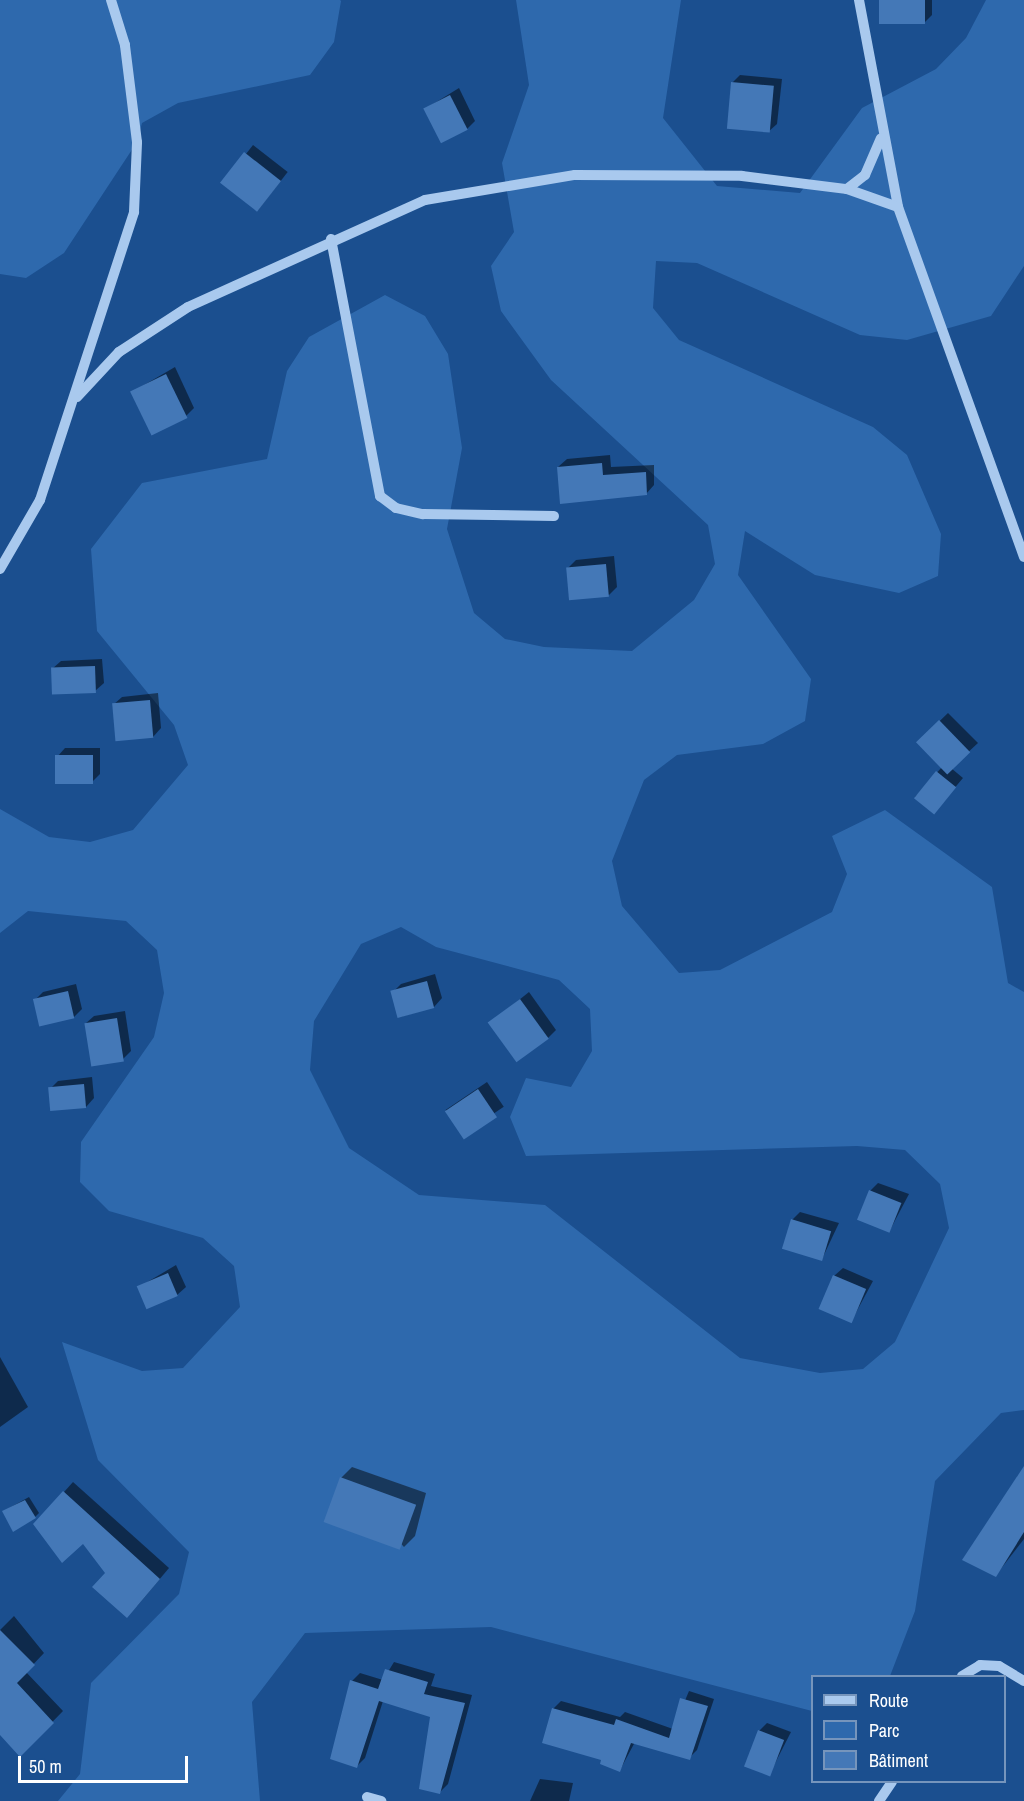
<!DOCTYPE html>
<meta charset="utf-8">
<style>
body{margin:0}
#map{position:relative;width:1024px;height:1801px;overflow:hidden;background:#1b4f8f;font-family:"Archivo Narrow",sans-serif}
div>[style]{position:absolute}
.green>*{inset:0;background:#2e69ad}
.shadow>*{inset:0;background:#0007;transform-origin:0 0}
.building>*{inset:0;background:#4478b7;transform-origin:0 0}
.minor>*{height:10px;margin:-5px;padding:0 5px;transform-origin:5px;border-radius:5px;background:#a9c9ee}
span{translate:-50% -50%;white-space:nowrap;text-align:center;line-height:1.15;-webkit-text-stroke:5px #1b4f8f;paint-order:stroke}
.legend{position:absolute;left:811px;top:1675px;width:195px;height:108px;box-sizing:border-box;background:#1b4f8f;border:2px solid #7695bc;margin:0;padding:8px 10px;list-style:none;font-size:18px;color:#fff}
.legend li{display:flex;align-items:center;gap:12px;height:30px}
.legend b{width:30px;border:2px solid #7695bc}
.scale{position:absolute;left:18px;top:1756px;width:170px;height:27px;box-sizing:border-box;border:3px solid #fff;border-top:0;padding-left:8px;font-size:18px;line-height:21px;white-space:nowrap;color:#fff;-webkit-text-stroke:4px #1b4f8f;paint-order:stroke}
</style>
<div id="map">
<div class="green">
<div style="clip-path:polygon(0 0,340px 0,341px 1px,334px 42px,310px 75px,178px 103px,142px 123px,137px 142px,64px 253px,26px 278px,0 274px)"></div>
<div style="clip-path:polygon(evenodd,516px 0,681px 0,663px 118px,717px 186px,800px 193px,862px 108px,936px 69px,966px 38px,986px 0,1024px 0,1024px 266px,991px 316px,907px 340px,860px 335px,697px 263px,656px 261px,653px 308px,679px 340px,873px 427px,907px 455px,941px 534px,938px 576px,899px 593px,815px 575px,745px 531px,738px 575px,811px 679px,805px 721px,763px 744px,677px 755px,644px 780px,612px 861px,622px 906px,679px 973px,720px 970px,832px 912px,847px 874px,832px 836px,885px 810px,992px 887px,1008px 983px,1024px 992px,1024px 1410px,1001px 1413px,935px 1481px,915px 1611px,890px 1676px,812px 1676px,812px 1711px,491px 1627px,305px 1633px,252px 1702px,260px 1801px,58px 1801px,80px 1774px,91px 1683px,179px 1594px,189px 1552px,98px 1460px,62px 1342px,142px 1371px,183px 1368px,240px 1307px,234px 1266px,203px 1238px,109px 1211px,80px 1182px,81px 1142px,154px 1037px,164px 993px,157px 950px,126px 921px,28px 911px,0 933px,0 809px,49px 837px,90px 842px,133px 830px,188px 765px,174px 725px,97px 631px,91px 549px,142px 483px,267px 459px,287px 371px,309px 337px,385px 295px,425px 316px,448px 354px,462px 448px,447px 529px,474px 613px,505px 639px,544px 647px,632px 651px,694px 600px,715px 564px,708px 525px,551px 380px,501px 311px,491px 266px,514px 232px,502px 163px,529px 85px,516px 0,401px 927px,436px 947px,559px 980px,590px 1009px,592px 1051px,571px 1087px,526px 1078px,510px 1117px,526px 1156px,857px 1146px,905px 1150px,940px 1184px,949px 1228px,895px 1342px,863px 1369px,820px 1373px,740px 1358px,545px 1205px,419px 1195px,349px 1148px,310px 1070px,314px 1021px,361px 944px,401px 927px)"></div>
</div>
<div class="shadow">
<div style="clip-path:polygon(881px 0,932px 0,932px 15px,924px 23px)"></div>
<div style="clip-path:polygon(740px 75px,782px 79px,777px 124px,768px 132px,732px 83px)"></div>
<div style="clip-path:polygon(459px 88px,475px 121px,467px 129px,425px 109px)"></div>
<div style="left:253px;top:145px;width:44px;height:48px;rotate:38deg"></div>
<div style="clip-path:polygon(175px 367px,194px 408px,186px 416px,132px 392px)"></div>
<div style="clip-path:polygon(610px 455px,611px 467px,654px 465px,654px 485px,646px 494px,558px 467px,567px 459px)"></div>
<div style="clip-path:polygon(614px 556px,617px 587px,609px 595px,567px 569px,576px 560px)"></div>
<div style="clip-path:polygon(102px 659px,104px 683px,95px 691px,52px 669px,61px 661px)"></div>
<div style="clip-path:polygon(158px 693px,161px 728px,153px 737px,113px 705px,122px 697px)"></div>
<div style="clip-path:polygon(948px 713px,978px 743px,951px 768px,963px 778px,941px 804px,915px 797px,942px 767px,918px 742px)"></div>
<div style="clip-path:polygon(65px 748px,100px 748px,100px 774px,92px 782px,57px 757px)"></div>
<div style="clip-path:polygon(435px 974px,442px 998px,434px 1007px,400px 1017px,393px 992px,401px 984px)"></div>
<div style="clip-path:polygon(76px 984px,82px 1009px,74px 1017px,35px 1000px,43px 992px)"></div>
<div style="clip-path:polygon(529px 992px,556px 1030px,548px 1038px,490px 1023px)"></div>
<div style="clip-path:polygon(125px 1011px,131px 1051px,123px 1059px,85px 1024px,94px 1016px)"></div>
<div style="clip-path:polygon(92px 1077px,94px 1098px,86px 1107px,50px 1089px,58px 1081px)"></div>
<div style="left:487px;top:1082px;width:30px;height:50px;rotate:56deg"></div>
<div style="clip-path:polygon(878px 1183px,909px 1194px,890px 1230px,870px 1191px)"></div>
<div style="clip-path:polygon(800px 1212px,839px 1223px,822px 1259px,792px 1220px)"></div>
<div style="clip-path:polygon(176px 1265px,186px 1287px,177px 1295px,139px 1287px)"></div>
<div style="clip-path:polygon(843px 1268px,873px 1281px,852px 1320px,834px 1276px)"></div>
<div style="clip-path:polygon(0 1357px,28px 1407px,0 1427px)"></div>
<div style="clip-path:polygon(352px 1467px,426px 1493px,415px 1536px,404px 1547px,341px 1478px)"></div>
<div style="clip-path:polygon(1024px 1469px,1024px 1539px,996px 1575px)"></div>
<div style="clip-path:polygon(73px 1482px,169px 1568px,137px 1606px,64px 1492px)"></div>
<div style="clip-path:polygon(29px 1497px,39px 1513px,35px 1517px,4px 1511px)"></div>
<div style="clip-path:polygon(14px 1616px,44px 1653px,26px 1672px,63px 1711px,20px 1755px,0 1734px,0 1630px)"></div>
<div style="clip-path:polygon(394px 1662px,435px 1674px,431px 1686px,472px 1695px,448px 1784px,440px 1792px,432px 1716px,383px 1701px,365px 1758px,357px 1766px,352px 1681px,360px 1673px,383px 1680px)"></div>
<div style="clip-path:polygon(689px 1691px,714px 1699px,697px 1750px,689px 1758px,635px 1742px,620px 1770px,553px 1709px,561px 1701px,620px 1717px,625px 1712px,673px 1729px)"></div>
<div style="clip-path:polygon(767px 1723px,791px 1732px,769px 1775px,759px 1731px)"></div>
<div style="clip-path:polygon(540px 1779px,573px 1783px,569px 1801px,530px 1801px)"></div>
</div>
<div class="building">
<div style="left:879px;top:0;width:46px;height:24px"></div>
<div style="left:731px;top:82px;width:43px;height:47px;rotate:5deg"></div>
<div style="left:450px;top:95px;width:39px;height:30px;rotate:63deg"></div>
<div style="left:244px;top:152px;width:47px;height:39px;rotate:38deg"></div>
<div style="left:166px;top:374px;width:49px;height:40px;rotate:64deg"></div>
<div style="clip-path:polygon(602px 463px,603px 475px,646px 472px,647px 495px,560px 504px,557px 467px)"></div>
<div style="left:606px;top:564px;width:33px;height:40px;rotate:85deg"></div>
<div style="left:95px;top:666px;width:27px;height:44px;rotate:88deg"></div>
<div style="left:150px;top:700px;width:38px;height:38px;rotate:85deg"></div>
<div style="left:939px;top:720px;width:45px;height:32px;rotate:46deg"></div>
<div style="left:93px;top:755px;width:29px;height:38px;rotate:90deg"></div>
<div style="left:936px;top:771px;width:26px;height:35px;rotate:39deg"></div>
<div style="left:427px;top:981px;width:28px;height:38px;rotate:75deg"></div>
<div style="left:68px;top:991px;width:28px;height:36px;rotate:77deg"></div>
<div style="left:520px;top:999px;width:49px;height:40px;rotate:54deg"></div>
<div style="left:117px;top:1018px;width:44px;height:33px;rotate:81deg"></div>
<div style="left:84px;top:1084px;width:24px;height:36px;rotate:85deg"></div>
<div style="left:478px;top:1089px;width:34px;height:40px;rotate:56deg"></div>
<div style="left:869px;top:1190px;width:35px;height:32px;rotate:22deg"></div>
<div style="left:791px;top:1219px;width:42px;height:31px;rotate:17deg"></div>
<div style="left:168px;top:1273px;width:25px;height:34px;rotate:67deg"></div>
<div style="left:833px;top:1275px;width:36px;height:37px;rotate:23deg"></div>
<div style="clip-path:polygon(1024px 1466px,1024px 1532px,996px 1577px,962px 1560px)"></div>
<div style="left:340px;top:1477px;width:81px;height:48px;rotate:20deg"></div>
<div style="clip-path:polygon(63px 1491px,160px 1579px,127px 1618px,92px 1587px,105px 1573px,83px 1544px,62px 1563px,33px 1524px)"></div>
<div style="clip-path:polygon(25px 1500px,36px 1518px,13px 1532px,2px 1511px)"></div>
<div style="clip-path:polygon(0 1630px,35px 1665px,17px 1683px,54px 1723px,20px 1757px,0 1735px)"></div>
<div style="clip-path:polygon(385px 1669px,428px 1682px,424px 1694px,465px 1703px,440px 1794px,419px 1789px,430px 1717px,379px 1701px,357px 1768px,330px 1759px,350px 1680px,378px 1689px)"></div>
<div style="clip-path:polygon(680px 1698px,708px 1706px,690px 1760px,631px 1743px,620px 1772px,600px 1764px,601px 1760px,542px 1743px,552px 1708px,614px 1725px,616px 1719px,669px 1738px)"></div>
<div style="left:758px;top:1730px;width:28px;height:39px;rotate:21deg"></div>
</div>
<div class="minor">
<div style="left:859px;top:0;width:211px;rotate:79.3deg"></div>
<div style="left:898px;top:207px;width:372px;rotate:70.2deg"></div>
<div style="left:847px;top:189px;width:23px;rotate:-38deg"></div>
<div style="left:865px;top:175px;width:40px;rotate:-66.6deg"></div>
<div style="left:331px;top:239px;width:262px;rotate:79.2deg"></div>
<div style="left:380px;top:496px;width:20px;rotate:37deg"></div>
<div style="left:396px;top:508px;width:28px;rotate:13deg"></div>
<div style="left:423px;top:514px;width:131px;rotate:0.9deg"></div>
<div style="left:77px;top:397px;width:62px;rotate:-47deg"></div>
<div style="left:119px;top:352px;width:82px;rotate:-33.1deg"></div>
<div style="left:188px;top:307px;width:260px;rotate:-24.3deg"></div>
<div style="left:425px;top:200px;width:152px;rotate:-9.5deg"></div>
<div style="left:575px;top:175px;width:167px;rotate:0.3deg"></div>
<div style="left:742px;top:176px;width:106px;rotate:7.1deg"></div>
<div style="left:847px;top:189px;width:54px;rotate:19.4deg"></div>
<div style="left:0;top:569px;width:80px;rotate:-59.9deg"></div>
<div style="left:40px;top:500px;width:303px;rotate:-71.9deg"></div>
<div style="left:134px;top:212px;width:70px;rotate:-87.5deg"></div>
<div style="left:137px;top:142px;width:98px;rotate:-97.1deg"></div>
<div style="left:125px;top:45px;width:47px;rotate:-107.3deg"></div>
<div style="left:962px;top:1676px;width:21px;rotate:-31deg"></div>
<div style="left:980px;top:1665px;width:19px;rotate:3deg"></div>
<div style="left:999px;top:1666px;width:29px;rotate:31deg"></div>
<div style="left:367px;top:1797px;width:15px;rotate:16deg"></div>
<div style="left:879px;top:1801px;width:23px;rotate:-56deg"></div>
</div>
<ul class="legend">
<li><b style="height:8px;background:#a9c9ee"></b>Route</li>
<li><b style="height:16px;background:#2e69ad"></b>Parc</li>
<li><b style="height:16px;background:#4478b7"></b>Bâtiment</li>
</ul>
<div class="scale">50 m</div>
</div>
